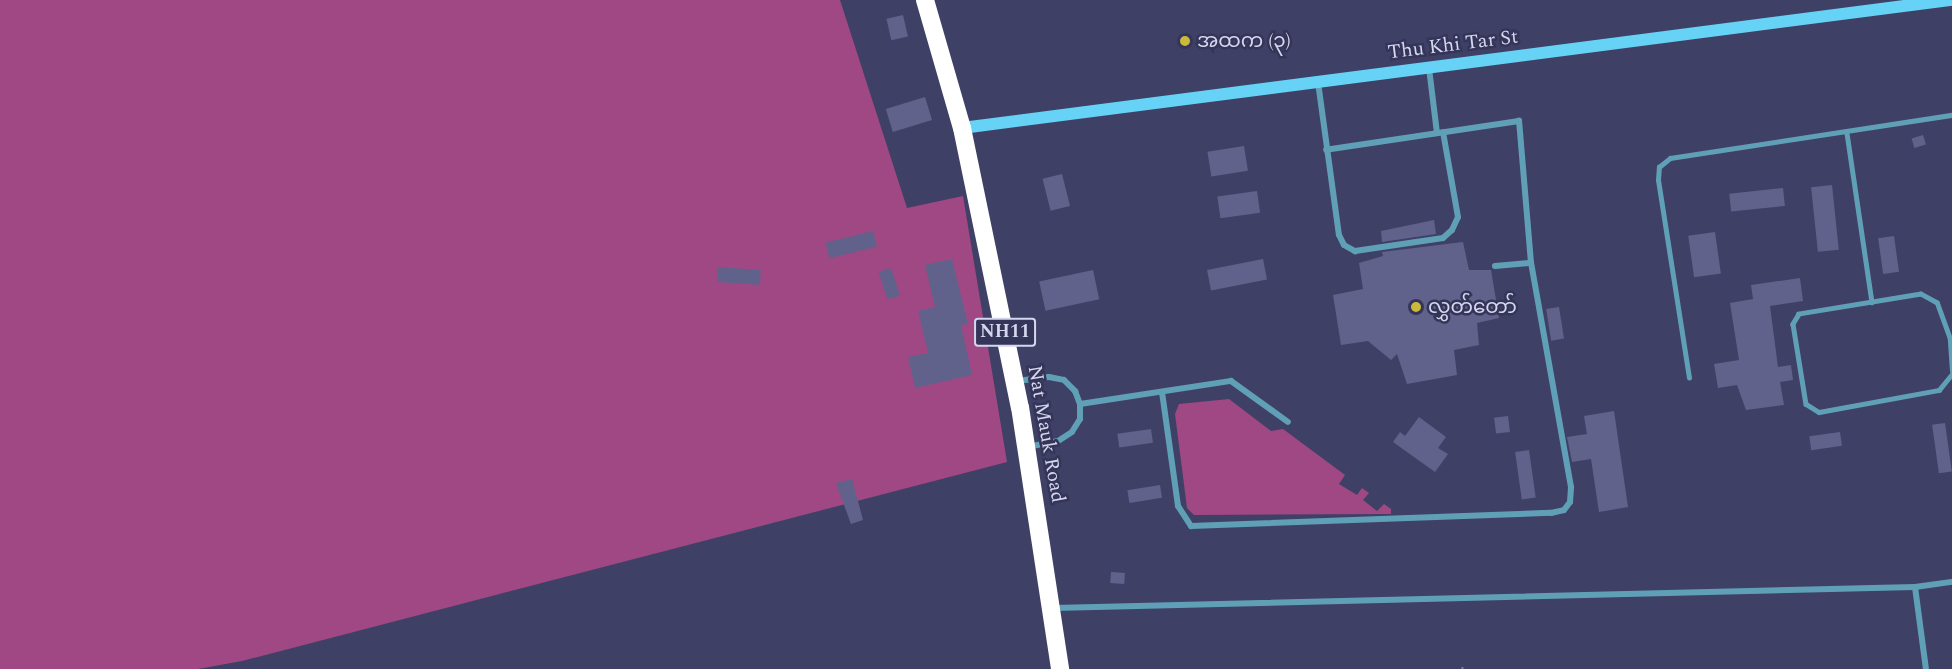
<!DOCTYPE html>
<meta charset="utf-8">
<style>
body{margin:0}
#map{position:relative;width:1952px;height:669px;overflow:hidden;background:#3f4066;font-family:Spectral,"Noto Sans Myanmar",serif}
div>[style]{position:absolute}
.green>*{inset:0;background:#a04883}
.building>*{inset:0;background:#60628b;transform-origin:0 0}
.path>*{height:2px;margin-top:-1px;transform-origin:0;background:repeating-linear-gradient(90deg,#8284a3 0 3px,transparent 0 7.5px)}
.lane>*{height:4.5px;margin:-2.25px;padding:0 2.25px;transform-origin:2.25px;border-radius:2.25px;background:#60a0b6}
.street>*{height:6px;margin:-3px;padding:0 3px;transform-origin:3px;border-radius:3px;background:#60a0b6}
.secondary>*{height:12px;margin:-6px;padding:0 6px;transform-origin:6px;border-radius:6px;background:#66d3f6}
.highway>*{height:18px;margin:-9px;padding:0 9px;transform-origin:9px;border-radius:9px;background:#fff}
.dots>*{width:16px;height:16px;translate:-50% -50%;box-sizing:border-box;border:3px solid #35355a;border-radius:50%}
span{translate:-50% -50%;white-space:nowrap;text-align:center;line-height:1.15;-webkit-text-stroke:5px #35355a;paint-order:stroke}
.shield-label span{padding:2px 4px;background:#35355a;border:2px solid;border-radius:4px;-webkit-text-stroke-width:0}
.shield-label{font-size:18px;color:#d5d7ee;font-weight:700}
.poi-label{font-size:20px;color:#d5d7ee}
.left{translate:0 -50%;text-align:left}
.street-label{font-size:20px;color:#d5d7ee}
</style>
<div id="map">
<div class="green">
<div style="clip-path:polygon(0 0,840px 0,907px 208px,963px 196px,1007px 462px,242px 661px,198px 669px,0 669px)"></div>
<div style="clip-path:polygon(1229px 399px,1271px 431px,1283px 429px,1345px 475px,1339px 484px,1357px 495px,1362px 488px,1369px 493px,1363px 500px,1377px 511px,1384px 504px,1391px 509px,1391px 514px,1194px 515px,1187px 508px,1175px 414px,1179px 404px)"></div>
</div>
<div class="building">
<div style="left:903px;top:15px;width:22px;height:17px;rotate:77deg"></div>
<div style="left:925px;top:97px;width:24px;height:41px;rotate:73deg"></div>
<div style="left:1923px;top:135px;width:10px;height:12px;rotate:73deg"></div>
<div style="left:1244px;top:146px;width:25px;height:37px;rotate:81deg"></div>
<div style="left:1062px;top:174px;width:33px;height:20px;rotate:76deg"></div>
<div style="left:1832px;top:185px;width:65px;height:21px;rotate:84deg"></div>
<div style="left:1783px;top:188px;width:18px;height:54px;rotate:84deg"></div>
<div style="left:1257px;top:191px;width:22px;height:40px;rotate:82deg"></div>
<div style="clip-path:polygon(1434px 220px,1436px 234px,1382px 242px,1381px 231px)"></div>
<div style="left:873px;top:231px;width:16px;height:49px;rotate:76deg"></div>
<div style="left:1715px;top:232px;width:42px;height:27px;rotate:82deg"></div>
<div style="left:1894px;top:236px;width:36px;height:16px;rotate:82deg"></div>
<div style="clip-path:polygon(1463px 242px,1469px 270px,1491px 270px,1499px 318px,1477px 323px,1479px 345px,1454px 350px,1457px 375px,1407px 384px,1397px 354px,1391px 360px,1368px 341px,1341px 345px,1333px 295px,1363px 289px,1359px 263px,1383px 256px,1382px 252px)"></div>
<div style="clip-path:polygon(952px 259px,968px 324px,961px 325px,972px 375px,915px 388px,908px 357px,928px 353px,918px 311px,935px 307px,925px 265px)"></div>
<div style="left:1263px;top:259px;width:21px;height:57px;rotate:79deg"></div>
<div style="left:718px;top:267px;width:43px;height:15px;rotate:4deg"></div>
<div style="left:891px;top:268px;width:29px;height:13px;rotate:72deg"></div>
<div style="left:1093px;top:270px;width:30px;height:55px;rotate:78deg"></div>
<div style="clip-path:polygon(1800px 278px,1803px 301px,1770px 306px,1778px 367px,1791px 365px,1793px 380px,1780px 382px,1784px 405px,1746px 410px,1737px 385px,1718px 388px,1714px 364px,1739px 360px,1730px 303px,1753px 299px,1751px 285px)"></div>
<div style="left:1559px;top:307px;width:32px;height:13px;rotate:81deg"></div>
<div style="clip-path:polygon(1614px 411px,1628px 507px,1599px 512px,1591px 459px,1572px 462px,1567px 437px,1587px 434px,1584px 416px)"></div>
<div style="left:1508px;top:416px;width:16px;height:14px;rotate:83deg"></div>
<div style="clip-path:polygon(1419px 417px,1446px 437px,1438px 448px,1448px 454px,1435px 472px,1393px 442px,1400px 432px,1405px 436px)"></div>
<div style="left:1945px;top:423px;width:49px;height:13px;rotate:82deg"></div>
<div style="left:1151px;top:429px;width:14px;height:34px;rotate:82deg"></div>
<div style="left:1840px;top:432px;width:14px;height:31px;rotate:82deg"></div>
<div style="left:1529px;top:450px;width:48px;height:14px;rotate:82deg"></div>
<div style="clip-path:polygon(852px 479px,863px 520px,851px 524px,836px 483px)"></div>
<div style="left:1160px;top:485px;width:13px;height:33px;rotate:81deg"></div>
<div style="left:1111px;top:572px;width:14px;height:11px;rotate:4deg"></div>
</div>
<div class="path">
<div style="left:1462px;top:667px;width:2px;rotate:63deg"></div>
</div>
<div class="lane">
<div style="left:1847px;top:133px;width:171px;rotate:81.6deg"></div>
<div style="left:1952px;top:371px;width:32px;rotate:-94deg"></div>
<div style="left:1950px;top:339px;width:38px;rotate:-110deg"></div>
<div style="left:1937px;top:303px;width:18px;rotate:-151deg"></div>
<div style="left:1921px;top:294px;width:124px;rotate:170.7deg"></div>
<div style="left:1799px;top:314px;width:12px;rotate:121deg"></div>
<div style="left:1793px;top:324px;width:81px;rotate:80.8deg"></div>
<div style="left:1806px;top:404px;width:15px;rotate:32deg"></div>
<div style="left:1819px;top:412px;width:122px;rotate:-10.4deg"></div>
<div style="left:1939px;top:390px;width:21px;rotate:-51deg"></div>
<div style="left:1689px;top:378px;width:200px;rotate:-98.9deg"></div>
<div style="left:1658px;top:180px;width:13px;rotate:-86deg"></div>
<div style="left:1659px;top:167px;width:14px;rotate:-39deg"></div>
<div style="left:1670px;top:158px;width:285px;rotate:-8.7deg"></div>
</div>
<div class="street">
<div style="left:1429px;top:68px;width:65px;rotate:83deg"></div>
<div style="left:1318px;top:82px;width:154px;rotate:82.2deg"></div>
<div style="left:1339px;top:235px;width:11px;rotate:63deg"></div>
<div style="left:1344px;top:245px;width:13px;rotate:29deg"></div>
<div style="left:1355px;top:251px;width:89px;rotate:-8.4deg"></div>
<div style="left:1443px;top:238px;width:12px;rotate:-42deg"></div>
<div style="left:1452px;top:230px;width:14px;rotate:-65deg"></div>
<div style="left:1458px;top:217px;width:86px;rotate:-100deg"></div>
<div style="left:1495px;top:266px;width:36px;rotate:-5deg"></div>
<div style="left:1017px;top:381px;width:32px;rotate:-7deg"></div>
<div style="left:1049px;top:377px;width:15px;rotate:11deg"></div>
<div style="left:1064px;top:380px;width:16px;rotate:45deg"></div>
<div style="left:1075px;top:391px;width:14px;rotate:69deg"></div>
<div style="left:1080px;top:404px;width:15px;rotate:90deg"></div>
<div style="left:1080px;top:419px;width:15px;rotate:122deg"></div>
<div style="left:1072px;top:432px;width:17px;rotate:147deg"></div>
<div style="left:1058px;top:441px;width:32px;rotate:169deg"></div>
<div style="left:1162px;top:392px;width:115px;rotate:82deg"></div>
<div style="left:1178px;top:506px;width:24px;rotate:57deg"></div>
<div style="left:1191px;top:526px;width:360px;rotate:-2.1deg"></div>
<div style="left:1551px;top:513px;width:13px;rotate:-13deg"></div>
<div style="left:1564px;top:510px;width:10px;rotate:-53deg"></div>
<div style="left:1570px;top:502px;width:15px;rotate:-86deg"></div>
<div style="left:1571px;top:487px;width:228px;rotate:-100.1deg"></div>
<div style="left:1531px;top:263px;width:143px;rotate:-94.8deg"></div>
<div style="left:1519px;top:121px;width:195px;rotate:171.5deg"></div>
<div style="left:1080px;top:404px;width:153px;rotate:-8.7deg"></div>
<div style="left:1231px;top:381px;width:70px;rotate:35.7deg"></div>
<div style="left:1915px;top:587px;width:83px;rotate:82.4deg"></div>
<div style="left:1054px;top:608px;width:861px;rotate:-1.4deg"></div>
<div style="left:1915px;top:587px;width:37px;rotate:-8deg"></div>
</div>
<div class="secondary">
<div style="left:962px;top:128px;width:996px;rotate:-7.38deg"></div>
</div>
<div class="highway">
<div style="left:925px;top:0;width:133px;rotate:73.9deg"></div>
<div style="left:962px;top:128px;width:285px;rotate:78.3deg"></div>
<div style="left:1020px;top:407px;width:265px;rotate:81.3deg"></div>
</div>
<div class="dots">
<div style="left:1185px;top:41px;background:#caba3a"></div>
<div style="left:1416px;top:307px;background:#caba3a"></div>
</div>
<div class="shield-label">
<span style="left:1005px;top:332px">NH11</span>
</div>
<div class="poi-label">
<span class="left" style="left:1197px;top:41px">အထက (၃)</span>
<span class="left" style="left:1428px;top:307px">လွှတ်တော်</span>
</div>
<div class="street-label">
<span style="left:1453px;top:45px;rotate:-7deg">Thu Khi Tar St</span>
<span style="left:1046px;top:434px;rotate:80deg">Nat Mauk Road</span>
</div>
</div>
